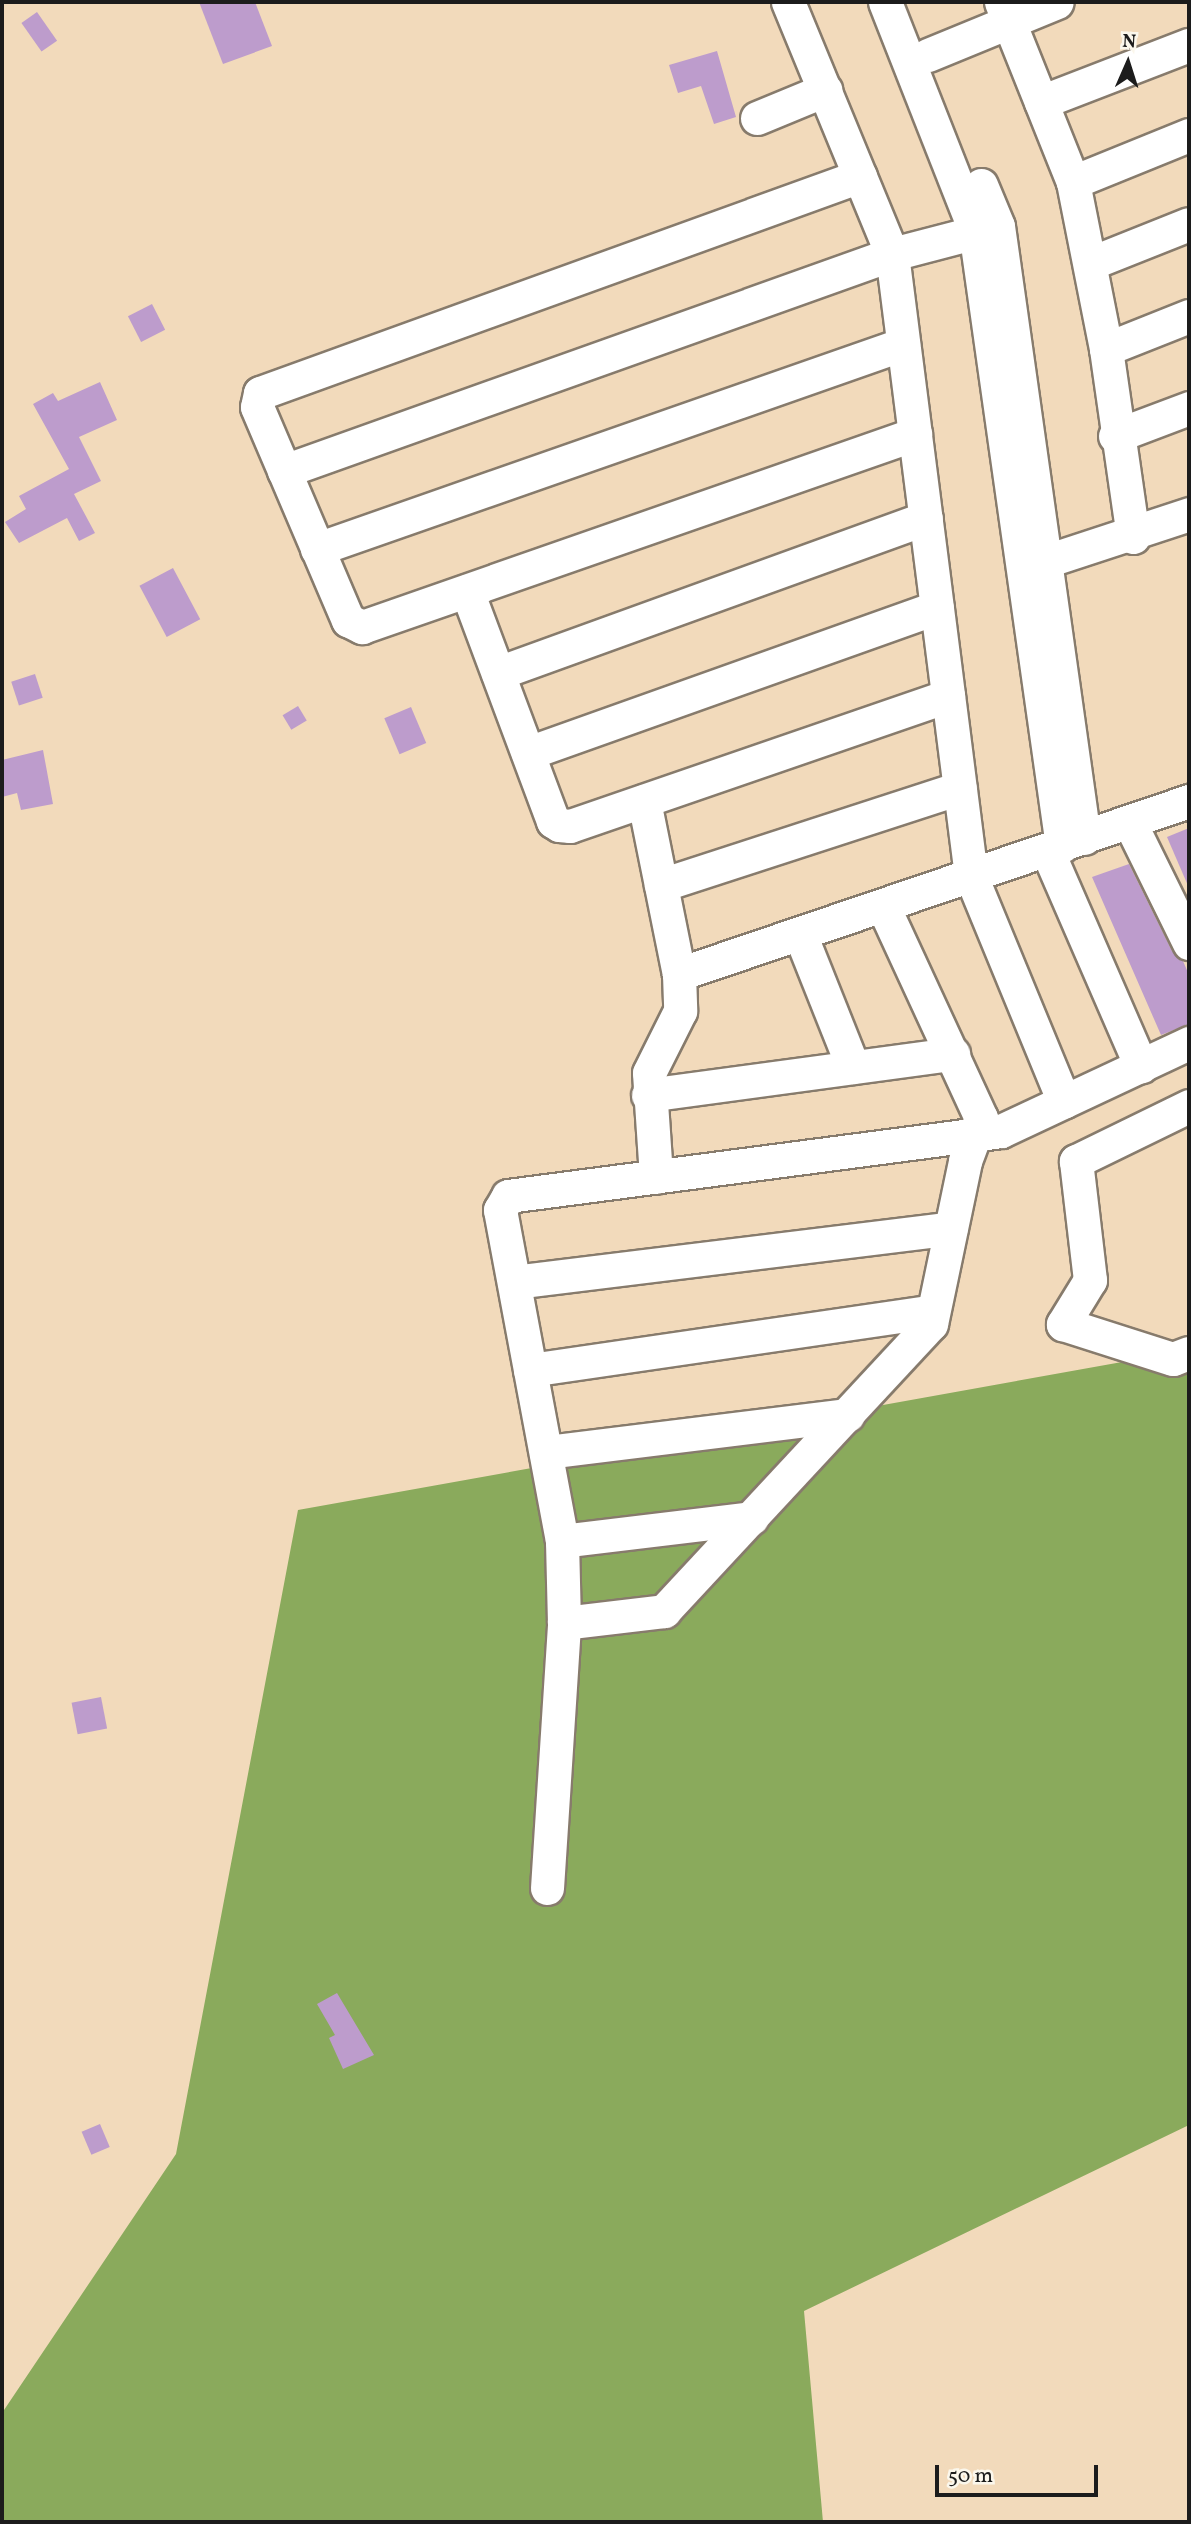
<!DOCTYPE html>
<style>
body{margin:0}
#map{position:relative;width:1191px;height:2524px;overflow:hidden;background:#f2dabb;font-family:Vollkorn,serif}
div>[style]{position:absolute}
.forest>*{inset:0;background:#8aaa5c}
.building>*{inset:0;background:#bd9ccc;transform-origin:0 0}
.roads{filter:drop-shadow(2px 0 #877b6c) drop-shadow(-2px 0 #877b6c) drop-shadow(0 2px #877b6c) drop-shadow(0 -2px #877b6c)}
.minor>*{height:33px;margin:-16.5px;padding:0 16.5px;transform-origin:16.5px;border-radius:16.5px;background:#fff}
span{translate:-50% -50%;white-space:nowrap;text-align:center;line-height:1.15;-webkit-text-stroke:5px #fbf7ec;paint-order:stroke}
.frame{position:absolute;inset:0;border:4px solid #1c1c1c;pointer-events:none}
.north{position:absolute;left:1093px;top:28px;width:70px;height:70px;-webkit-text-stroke:5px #fbf7ec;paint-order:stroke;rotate:3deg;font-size:19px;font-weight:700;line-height:28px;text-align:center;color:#1c1c1c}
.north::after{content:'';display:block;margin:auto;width:24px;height:32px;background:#1c1c1c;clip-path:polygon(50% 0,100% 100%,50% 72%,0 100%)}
.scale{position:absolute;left:935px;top:2465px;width:163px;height:32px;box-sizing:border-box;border:4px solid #1c1c1c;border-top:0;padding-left:9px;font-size:21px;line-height:24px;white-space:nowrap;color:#1c1c1c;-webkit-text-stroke:5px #fbf7ec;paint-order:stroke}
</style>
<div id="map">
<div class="forest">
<div style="clip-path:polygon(1189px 1350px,1189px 2125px,804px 2311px,823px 2522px,2px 2522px,2px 2413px,176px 2154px,298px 1510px)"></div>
</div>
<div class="building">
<div style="clip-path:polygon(199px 2px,255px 2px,272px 46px,223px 64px)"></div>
<div style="left:37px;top:12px;width:35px;height:19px;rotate:55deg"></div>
<div style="clip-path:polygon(717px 51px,736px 117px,714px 124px,701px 86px,678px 93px,669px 65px)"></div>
<div style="left:152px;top:304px;width:29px;height:27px;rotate:63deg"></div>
<div style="clip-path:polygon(100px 382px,117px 420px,79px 437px,101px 481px,74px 494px,95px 533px,79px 541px,67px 518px,19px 543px,5px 522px,26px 509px,19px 496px,69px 469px,33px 404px,53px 393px,58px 401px)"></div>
<div style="left:173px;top:568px;width:58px;height:38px;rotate:62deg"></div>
<div style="left:35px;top:674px;width:25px;height:25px;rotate:72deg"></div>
<div style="left:298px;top:706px;width:17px;height:18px;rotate:59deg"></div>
<div style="left:411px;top:707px;width:39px;height:29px;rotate:67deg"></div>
<div style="clip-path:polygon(43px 750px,53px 804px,21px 810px,17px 793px,2px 797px,2px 760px)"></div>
<div style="clip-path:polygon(1189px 828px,1189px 888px,1167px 837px)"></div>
<div style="clip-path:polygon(1129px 864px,1172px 951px,1183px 961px,1189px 975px,1189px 1024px,1161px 1035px,1092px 877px)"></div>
<div style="left:101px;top:1697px;width:32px;height:30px;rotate:79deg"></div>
<div style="clip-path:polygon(337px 1993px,374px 2055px,343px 2069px,329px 2038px,335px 2035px,317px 2004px)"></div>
<div style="left:100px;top:2124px;width:25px;height:20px;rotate:67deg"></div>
</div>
<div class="roads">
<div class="minor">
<div style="left:788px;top:2px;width:273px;rotate:67.6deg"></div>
<div style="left:892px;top:254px;width:627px;rotate:82.76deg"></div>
<div style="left:971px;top:876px;width:244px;rotate:67.6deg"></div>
<div style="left:885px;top:2px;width:245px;rotate:68.5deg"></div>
<div style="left:975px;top:230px;width:622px;rotate:81.96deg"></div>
<div style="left:1001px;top:2px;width:194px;rotate:68.2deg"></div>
<div style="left:1073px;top:182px;width:170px;rotate:78.8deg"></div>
<div style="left:1106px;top:349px;width:190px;rotate:81.8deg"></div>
<div style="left:928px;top:55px;width:139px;rotate:-22.3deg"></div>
<div style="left:1041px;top:102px;width:159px;rotate:-21.1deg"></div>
<div style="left:757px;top:118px;width:74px;rotate:-22.4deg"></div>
<div style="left:860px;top:176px;width:638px;rotate:160.12deg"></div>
<div style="left:260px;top:393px;width:14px;rotate:102deg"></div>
<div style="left:257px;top:407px;width:232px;rotate:66.9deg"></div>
<div style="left:348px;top:620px;width:16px;rotate:27deg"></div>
<div style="left:362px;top:627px;width:586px;rotate:-19.24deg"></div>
<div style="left:1073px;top:182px;width:125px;rotate:-22.1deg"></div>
<div style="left:981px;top:185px;width:44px;rotate:67.5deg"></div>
<div style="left:998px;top:226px;width:618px;rotate:82deg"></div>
<div style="left:1091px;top:263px;width:105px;rotate:-21.7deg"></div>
<div style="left:1106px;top:349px;width:89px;rotate:-21.7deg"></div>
<div style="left:1115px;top:436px;width:79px;rotate:-20.7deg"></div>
<div style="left:284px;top:471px;width:646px;rotate:-19.64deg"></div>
<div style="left:892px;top:254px;width:107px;rotate:-14.6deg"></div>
<div style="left:317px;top:549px;width:621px;rotate:-19.28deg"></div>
<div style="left:1025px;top:568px;width:173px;rotate:-18.2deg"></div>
<div style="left:467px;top:591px;width:246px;rotate:69.5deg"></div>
<div style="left:553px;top:821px;width:7px;rotate:34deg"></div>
<div style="left:559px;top:825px;width:11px;rotate:5deg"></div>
<div style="left:570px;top:826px;width:400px;rotate:-19deg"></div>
<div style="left:498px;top:673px;width:455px;rotate:-19.9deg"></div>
<div style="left:528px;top:753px;width:434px;rotate:-19.6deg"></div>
<div style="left:644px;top:801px;width:177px;rotate:78.6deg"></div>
<div style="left:679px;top:974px;width:37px;rotate:88deg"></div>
<div style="left:680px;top:1011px;width:69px;rotate:116.6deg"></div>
<div style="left:649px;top:1073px;width:104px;rotate:86.1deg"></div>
<div style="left:1130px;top:823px;width:134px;rotate:63.8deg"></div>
<div style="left:1047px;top:850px;width:236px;rotate:66.5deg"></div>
<div style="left:661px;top:885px;width:314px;rotate:-18deg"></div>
<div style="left:800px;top:934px;width:143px;rotate:68.3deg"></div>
<div style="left:679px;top:974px;width:539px;rotate:-18.74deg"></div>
<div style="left:648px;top:1095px;width:308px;rotate:-7.7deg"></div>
<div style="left:1189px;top:1106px;width:126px;rotate:154deg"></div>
<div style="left:1076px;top:1161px;width:120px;rotate:83.3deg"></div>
<div style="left:1090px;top:1280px;width:52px;rotate:121.5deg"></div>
<div style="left:1063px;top:1324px;width:115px;rotate:17.7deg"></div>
<div style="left:1173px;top:1359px;width:17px;rotate:-21deg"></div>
<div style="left:514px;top:1282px;width:440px;rotate:-7deg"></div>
<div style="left:530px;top:1370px;width:407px;rotate:-8.3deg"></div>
<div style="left:546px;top:1452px;width:304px;rotate:-7deg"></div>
<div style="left:562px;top:1541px;width:191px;rotate:-6.9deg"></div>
<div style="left:564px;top:1623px;width:101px;rotate:-6.8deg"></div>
<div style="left:664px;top:1611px;width:392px;rotate:-47.1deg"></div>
<div style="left:931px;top:1324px;width:167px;rotate:-78.2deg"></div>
<div style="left:965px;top:1161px;width:46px;rotate:-69.6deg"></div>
<div style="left:981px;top:1118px;width:234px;rotate:-114.8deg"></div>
<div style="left:547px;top:1888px;width:266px;rotate:-86.3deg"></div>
<div style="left:564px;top:1623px;width:82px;rotate:-91.4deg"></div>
<div style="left:562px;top:1541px;width:337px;rotate:-100.6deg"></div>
<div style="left:500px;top:1210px;width:16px;rotate:-60deg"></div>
<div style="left:508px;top:1196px;width:497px;rotate:-7.5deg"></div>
<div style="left:1001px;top:1131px;width:208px;rotate:-25.1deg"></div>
</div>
</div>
<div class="frame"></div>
<div class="north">N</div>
<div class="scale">50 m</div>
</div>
